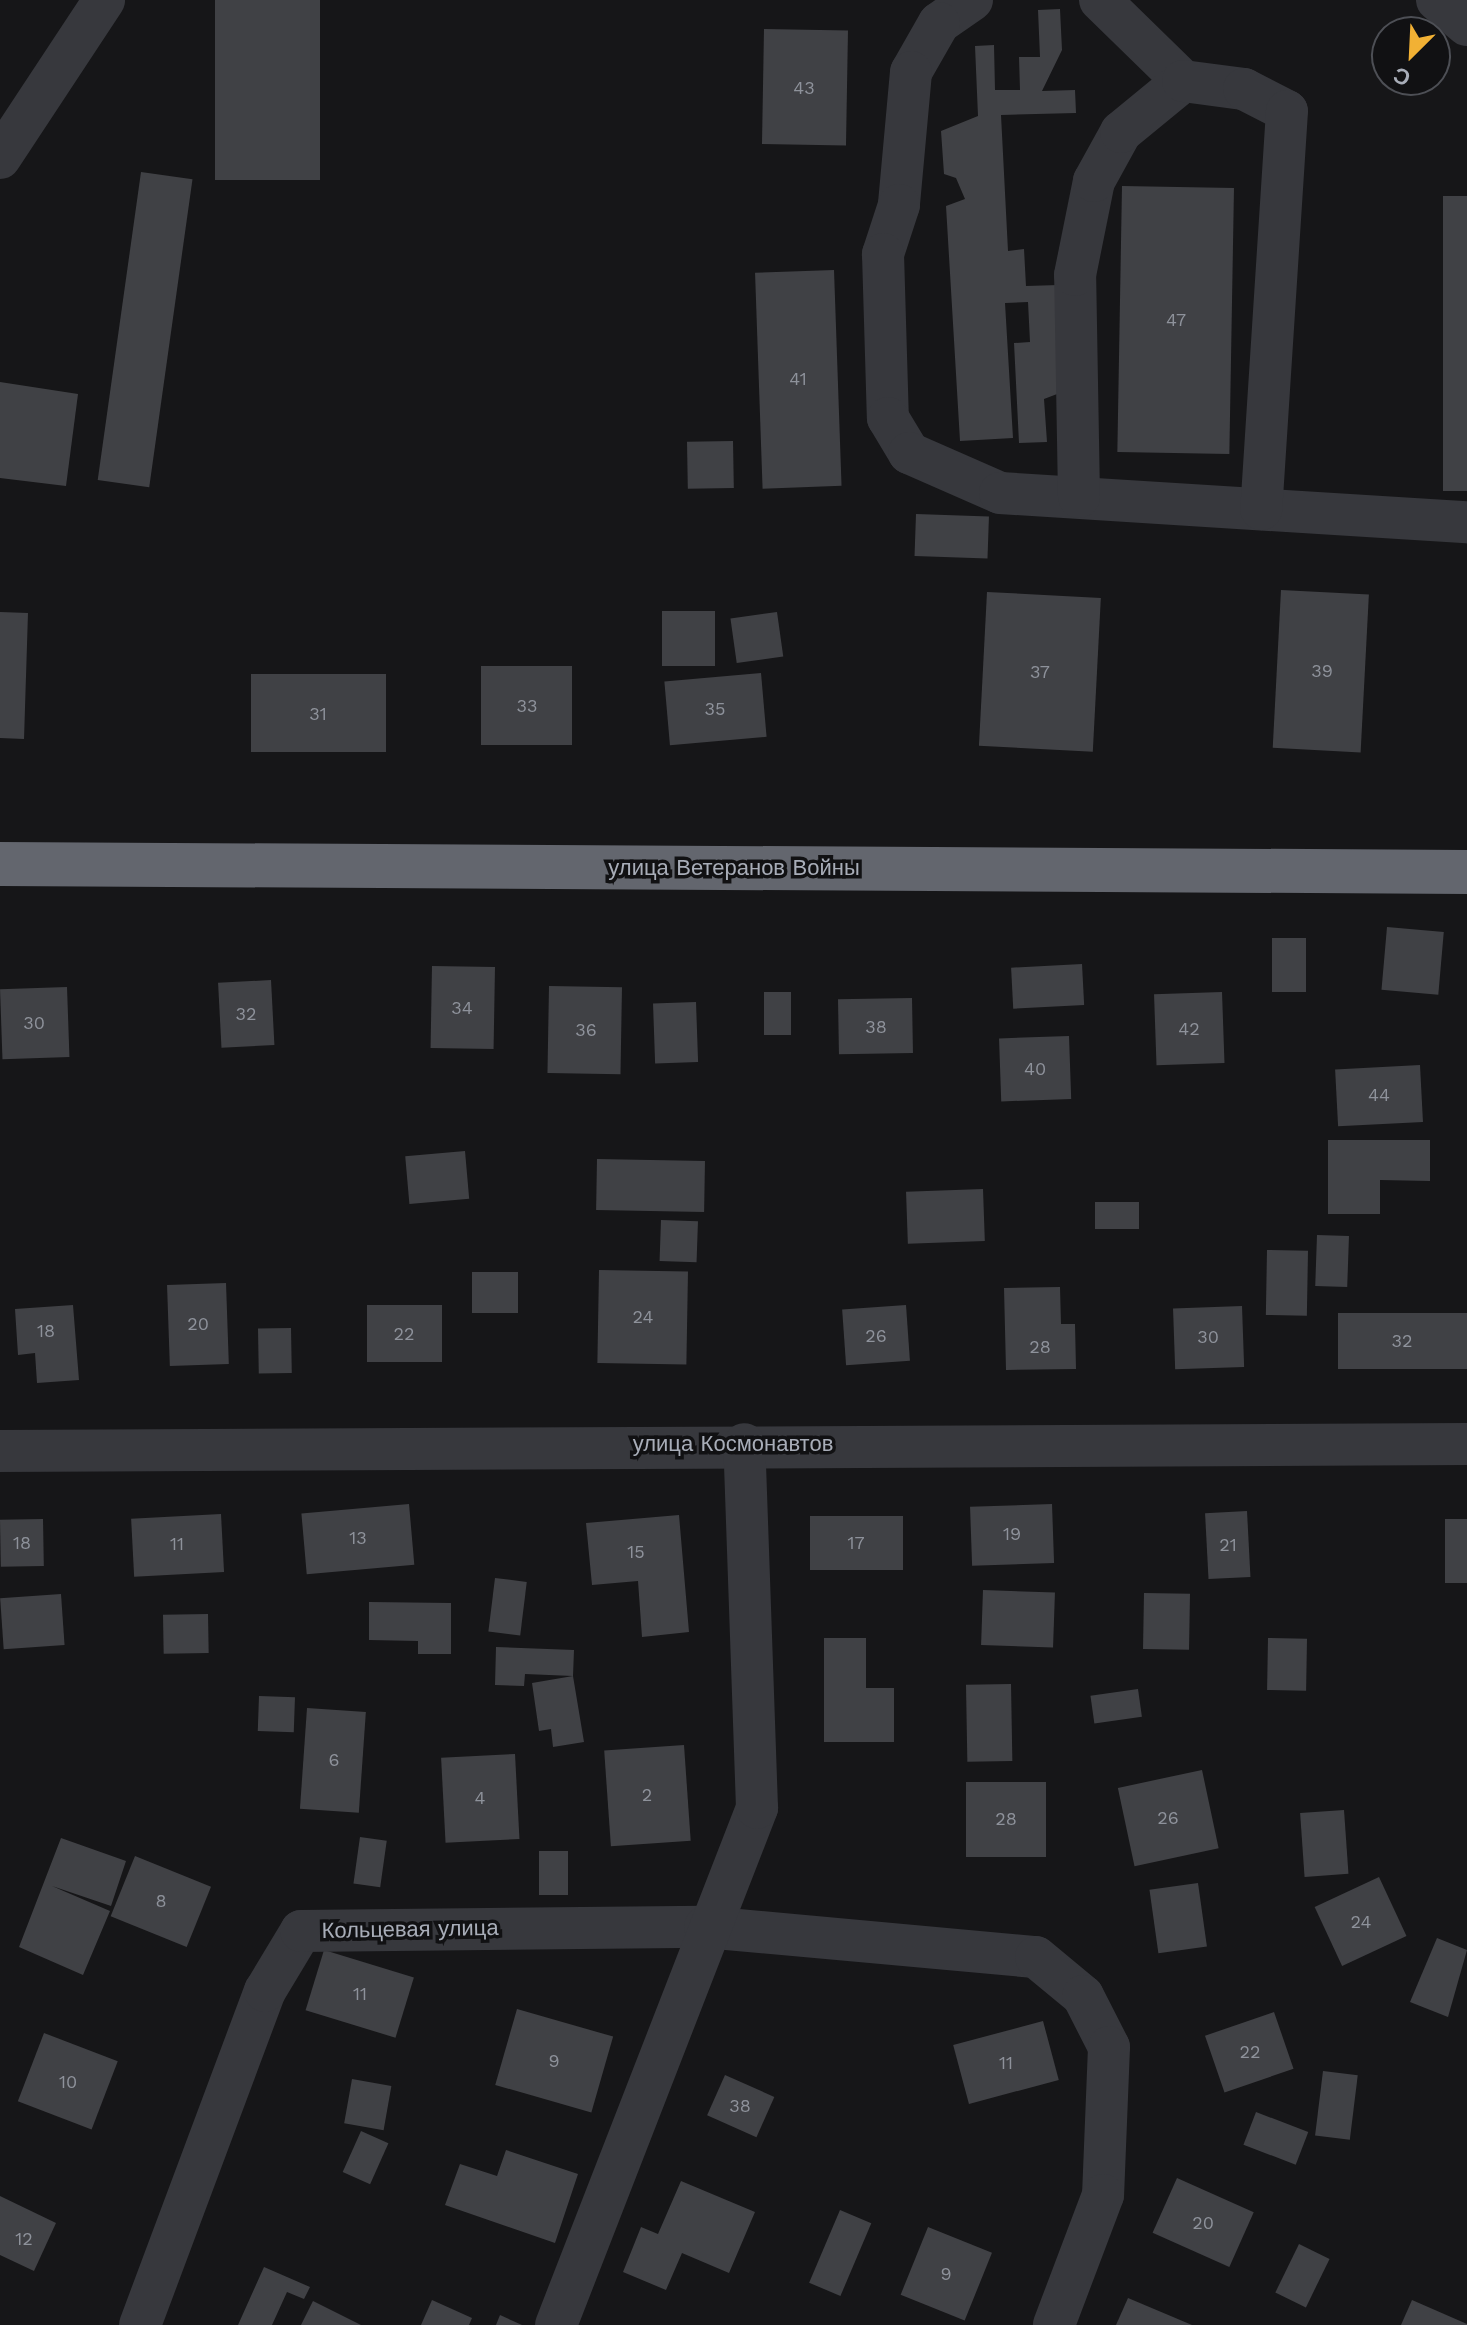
<!DOCTYPE html>
<meta charset="utf-8">
<style>
body{margin:0}
#map{position:relative;width:1467px;height:2325px;overflow:hidden;background:#161618;font-family:"Work Sans",sans-serif}
div>[style]{position:absolute}
.building>*{inset:0;background:#404145;transform-origin:0 0}
.street>*{height:42px;margin:-21px;padding:0 21px;transform-origin:21px;border-radius:21px;background:#37383d}
.highway>*{height:44px;margin:-22px;padding:0 22px;transform-origin:22px;border-radius:22px;background:#63666e}
span{translate:-50% -50%;white-space:nowrap;text-align:center;line-height:1.15;-webkit-text-stroke:7px #111113;paint-order:stroke}
.number-label{font-size:18px;color:#8e929b}
.number-label span{-webkit-text-stroke-width:0}
.street-label{font-size:22px;color:#a8adb8}
.north{position:absolute;left:1371px;top:16px;width:80px;height:80px;box-sizing:border-box;background:#111113;border:2px solid #4d4f55;border-radius:50%;rotate:204deg;font-size:22px;font-weight:700;line-height:32px;text-align:center;color:#a8adb8}
.north::after{content:'';display:block;margin:auto;width:28px;height:36px;background:#f2b134;clip-path:polygon(50% 0,100% 100%,50% 72%,0 100%)}
</style>
<div id="map">
<div class="building">
<div style="left:215px;top:0;width:105px;height:180px"></div>
<div style="clip-path:polygon(1060px 9px,1062px 50px,1042px 91px,1075px 90px,1076px 113px,1001px 115px,1008px 251px,1024px 249px,1026px 286px,1059px 285px,1065px 391px,1044px 399px,1047px 442px,1019px 443px,1014px 343px,1030px 342px,1028px 302px,1005px 303px,1013px 438px,960px 441px,946px 206px,965px 199px,956px 178px,944px 174px,941px 131px,978px 116px,975px 46px,994px 45px,995px 90px,1020px 90px,1019px 57px,1040px 57px,1038px 10px)"></div>
<div style="left:764px;top:29px;width:84px;height:115px;rotate:1deg"></div>
<div style="left:141px;top:172px;width:52px;height:311px;rotate:8deg"></div>
<div style="left:1122px;top:186px;width:112px;height:266px;rotate:1deg"></div>
<div style="left:1443px;top:196px;width:24px;height:295px"></div>
<div style="left:834px;top:270px;width:216px;height:79px;rotate:88deg"></div>
<div style="clip-path:polygon(0 382px,78px 394px,66px 486px,0 478px)"></div>
<div style="left:733px;top:441px;width:47px;height:46px;rotate:89deg"></div>
<div style="left:916px;top:514px;width:73px;height:42px;rotate:2deg"></div>
<div style="left:1281px;top:590px;width:88px;height:158px;rotate:3deg"></div>
<div style="left:987px;top:592px;width:114px;height:154px;rotate:3deg"></div>
<div style="left:662px;top:611px;width:53px;height:55px"></div>
<div style="clip-path:polygon(0 612px,28px 613px,24px 739px,0 738px)"></div>
<div style="left:777px;top:612px;width:45px;height:47px;rotate:82deg"></div>
<div style="left:572px;top:666px;width:79px;height:91px;rotate:90deg"></div>
<div style="left:761px;top:673px;width:64px;height:97px;rotate:85deg"></div>
<div style="left:251px;top:674px;width:135px;height:78px"></div>
<div style="left:1387px;top:927px;width:57px;height:63px;rotate:5deg"></div>
<div style="left:1306px;top:938px;width:54px;height:34px;rotate:90deg"></div>
<div style="left:1082px;top:964px;width:41px;height:71px;rotate:87deg"></div>
<div style="left:432px;top:966px;width:63px;height:82px;rotate:1deg"></div>
<div style="left:271px;top:980px;width:65px;height:53px;rotate:87deg"></div>
<div style="left:549px;top:986px;width:73px;height:87px;rotate:1deg"></div>
<div style="left:67px;top:987px;width:70px;height:67px;rotate:88deg"></div>
<div style="left:791px;top:992px;width:43px;height:27px;rotate:90deg"></div>
<div style="left:1222px;top:992px;width:71px;height:68px;rotate:88deg"></div>
<div style="left:912px;top:998px;width:55px;height:74px;rotate:89deg"></div>
<div style="left:696px;top:1002px;width:60px;height:43px;rotate:88deg"></div>
<div style="left:1069px;top:1036px;width:63px;height:70px;rotate:88deg"></div>
<div style="left:1420px;top:1065px;width:57px;height:85px;rotate:87deg"></div>
<div style="clip-path:polygon(1328px 1140px,1430px 1140px,1430px 1181px,1380px 1180px,1380px 1214px,1328px 1214px)"></div>
<div style="left:465px;top:1151px;width:48px;height:60px;rotate:85deg"></div>
<div style="left:597px;top:1159px;width:108px;height:51px;rotate:1deg"></div>
<div style="left:983px;top:1189px;width:52px;height:77px;rotate:88deg"></div>
<div style="left:1095px;top:1202px;width:44px;height:27px"></div>
<div style="left:661px;top:1220px;width:37px;height:41px;rotate:2deg"></div>
<div style="left:1317px;top:1235px;width:32px;height:51px;rotate:2deg"></div>
<div style="left:1267px;top:1250px;width:41px;height:65px;rotate:1deg"></div>
<div style="left:599px;top:1270px;width:89px;height:93px;rotate:1deg"></div>
<div style="left:472px;top:1272px;width:46px;height:41px"></div>
<div style="left:226px;top:1283px;width:81px;height:59px;rotate:88deg"></div>
<div style="clip-path:polygon(1060px 1287px,1061px 1324px,1075px 1324px,1076px 1369px,1006px 1370px,1004px 1288px)"></div>
<div style="clip-path:polygon(73px 1305px,79px 1380px,37px 1383px,35px 1353px,18px 1355px,15px 1309px)"></div>
<div style="left:367px;top:1305px;width:75px;height:57px"></div>
<div style="left:906px;top:1305px;width:56px;height:64px;rotate:86deg"></div>
<div style="left:1242px;top:1306px;width:61px;height:69px;rotate:88deg"></div>
<div style="left:1338px;top:1313px;width:129px;height:56px"></div>
<div style="left:291px;top:1328px;width:45px;height:33px;rotate:89deg"></div>
<div style="left:409px;top:1504px;width:61px;height:108px;rotate:85deg"></div>
<div style="left:1052px;top:1504px;width:59px;height:82px;rotate:88deg"></div>
<div style="left:1247px;top:1511px;width:66px;height:42px;rotate:87deg"></div>
<div style="left:221px;top:1514px;width:58px;height:90px;rotate:87deg"></div>
<div style="clip-path:polygon(679px 1515px,689px 1632px,642px 1637px,638px 1581px,592px 1585px,586px 1523px)"></div>
<div style="left:903px;top:1516px;width:54px;height:93px;rotate:90deg"></div>
<div style="left:43px;top:1519px;width:47px;height:43px;rotate:89deg"></div>
<div style="left:1445px;top:1519px;width:22px;height:64px"></div>
<div style="left:495px;top:1578px;width:32px;height:54px;rotate:7deg"></div>
<div style="left:983px;top:1590px;width:72px;height:55px;rotate:2deg"></div>
<div style="left:1144px;top:1593px;width:46px;height:56px;rotate:1deg"></div>
<div style="left:61px;top:1594px;width:51px;height:61px;rotate:86deg"></div>
<div style="clip-path:polygon(369px 1602px,451px 1603px,451px 1654px,418px 1654px,418px 1641px,369px 1640px)"></div>
<div style="left:208px;top:1614px;width:39px;height:45px;rotate:89deg"></div>
<div style="clip-path:polygon(824px 1638px,866px 1638px,866px 1688px,894px 1688px,894px 1742px,824px 1742px)"></div>
<div style="left:1268px;top:1638px;width:39px;height:52px;rotate:1deg"></div>
<div style="clip-path:polygon(496px 1647px,574px 1650px,573px 1676px,525px 1674px,524px 1686px,495px 1685px)"></div>
<div style="clip-path:polygon(573px 1676px,584px 1742px,553px 1747px,551px 1729px,539px 1731px,532px 1683px)"></div>
<div style="left:1011px;top:1684px;width:77px;height:45px;rotate:89deg"></div>
<div style="left:1138px;top:1689px;width:28px;height:48px;rotate:82deg"></div>
<div style="left:259px;top:1696px;width:36px;height:35px;rotate:2deg"></div>
<div style="left:307px;top:1708px;width:59px;height:101px;rotate:4deg"></div>
<div style="left:684px;top:1745px;width:96px;height:80px;rotate:86deg"></div>
<div style="left:515px;top:1754px;width:85px;height:74px;rotate:87deg"></div>
<div style="left:1202px;top:1770px;width:80px;height:86px;rotate:78deg"></div>
<div style="left:966px;top:1782px;width:80px;height:75px"></div>
<div style="left:1344px;top:1810px;width:64px;height:44px;rotate:86deg"></div>
<div style="left:360px;top:1837px;width:27px;height:47px;rotate:8deg"></div>
<div style="clip-path:polygon(61px 1838px,126px 1861px,111px 1906px,52px 1886px,110px 1911px,83px 1975px,19px 1947px)"></div>
<div style="left:539px;top:1851px;width:29px;height:44px"></div>
<div style="left:135px;top:1856px;width:82px;height:65px;rotate:22deg"></div>
<div style="left:1379px;top:1877px;width:65px;height:71px;rotate:65deg"></div>
<div style="left:1198px;top:1883px;width:64px;height:49px;rotate:82deg"></div>
<div style="clip-path:polygon(1437px 1938px,1467px 1950px,1448px 2017px,1410px 2002px)"></div>
<div style="left:324px;top:1950px;width:94px;height:63px;rotate:17deg"></div>
<div style="left:517px;top:2009px;width:100px;height:79px;rotate:16deg"></div>
<div style="left:1274px;top:2012px;width:60px;height:73px;rotate:71deg"></div>
<div style="left:1043px;top:2021px;width:61px;height:93px;rotate:75deg"></div>
<div style="left:44px;top:2033px;width:79px;height:73px;rotate:21deg"></div>
<div style="left:1323px;top:2071px;width:35px;height:65px;rotate:7deg"></div>
<div style="left:725px;top:2075px;width:54px;height:44px;rotate:24deg"></div>
<div style="left:352px;top:2079px;width:40px;height:45px;rotate:10deg"></div>
<div style="left:1256px;top:2112px;width:56px;height:35px;rotate:21deg"></div>
<div style="left:361px;top:2131px;width:30px;height:45px;rotate:24deg"></div>
<div style="clip-path:polygon(506px 2150px,578px 2174px,555px 2243px,445px 2205px,460px 2164px,497px 2176px)"></div>
<div style="left:1177px;top:2178px;width:84px;height:60px;rotate:24deg"></div>
<div style="clip-path:polygon(681px 2181px,755px 2212px,729px 2273px,682px 2253px,666px 2290px,623px 2272px,641px 2227px,658px 2234px)"></div>
<div style="clip-path:polygon(0 2196px,56px 2223px,34px 2271px,0 2255px)"></div>
<div style="left:840px;top:2210px;width:34px;height:79px;rotate:23deg"></div>
<div style="left:928px;top:2227px;width:69px;height:73px;rotate:22deg"></div>
<div style="left:1299px;top:2244px;width:34px;height:54px;rotate:26deg"></div>
<div style="clip-path:polygon(264px 2267px,310px 2287px,304px 2299px,287px 2292px,272px 2325px,238px 2325px)"></div>
<div style="clip-path:polygon(1128px 2298px,1192px 2325px,1116px 2325px)"></div>
<div style="clip-path:polygon(432px 2300px,472px 2318px,469px 2325px,421px 2325px)"></div>
<div style="clip-path:polygon(1412px 2300px,1467px 2324px,1467px 2325px,1401px 2325px)"></div>
<div style="clip-path:polygon(313px 2301px,361px 2325px,301px 2325px)"></div>
<div style="clip-path:polygon(500px 2315px,522px 2325px,496px 2325px)"></div>
</div>
<div class="street">
<div style="left:972px;top:0;width:40px;rotate:145.1deg"></div>
<div style="left:939px;top:23px;width:56px;rotate:119.7deg"></div>
<div style="left:911px;top:72px;width:134px;rotate:95.2deg"></div>
<div style="left:899px;top:205px;width:52px;rotate:108.1deg"></div>
<div style="left:883px;top:254px;width:164px;rotate:88.3deg"></div>
<div style="left:888px;top:418px;width:41px;rotate:59deg"></div>
<div style="left:909px;top:453px;width:99px;rotate:23.7deg"></div>
<div style="left:1000px;top:493px;width:468px;rotate:3.6deg"></div>
<div style="left:1100px;top:0;width:116px;rotate:44.3deg"></div>
<div style="left:1437px;top:0;width:39px;rotate:40deg"></div>
<div style="left:0;top:158px;width:189px;rotate:-56.6deg"></div>
<div style="left:1079px;top:497px;width:222px;rotate:-91deg"></div>
<div style="left:1075px;top:275px;width:96px;rotate:-78.6deg"></div>
<div style="left:1094px;top:181px;width:56px;rotate:-61.1deg"></div>
<div style="left:1121px;top:132px;width:80px;rotate:-39.4deg"></div>
<div style="left:1183px;top:81px;width:62px;rotate:7.5deg"></div>
<div style="left:1244px;top:89px;width:48px;rotate:27.1deg"></div>
<div style="left:1287px;top:111px;width:399px;rotate:93.7deg"></div>
<div style="left:0;top:1451px;width:1467px;rotate:-0.27deg"></div>
<div style="left:140px;top:2325px;width:357px;rotate:-69.5deg"></div>
<div style="left:265px;top:1991px;width:70px;rotate:-59deg"></div>
<div style="left:301px;top:1931px;width:404px;rotate:-0.6deg"></div>
<div style="left:705px;top:1927px;width:332px;rotate:5.2deg"></div>
<div style="left:1036px;top:1957px;width:61px;rotate:39.7deg"></div>
<div style="left:1083px;top:1996px;width:57px;rotate:63deg"></div>
<div style="left:1109px;top:2047px;width:148px;rotate:92.3deg"></div>
<div style="left:1103px;top:2195px;width:139px;rotate:110.7deg"></div>
<div style="left:556px;top:2325px;width:555px;rotate:-68.75deg"></div>
<div style="left:757px;top:1808px;width:364px;rotate:-92deg"></div>
</div>
<div class="highway">
<div style="left:0;top:864px;width:1467px;rotate:0.31deg"></div>
</div>
<div class="number-label">
<span style="left:804px;top:88px">43</span>
<span style="left:1176px;top:320px">47</span>
<span style="left:798px;top:379px">41</span>
<span style="left:1322px;top:671px">39</span>
<span style="left:1040px;top:672px">37</span>
<span style="left:527px;top:706px">33</span>
<span style="left:715px;top:709px">35</span>
<span style="left:318px;top:714px">31</span>
<span style="left:462px;top:1008px">34</span>
<span style="left:246px;top:1014px">32</span>
<span style="left:34px;top:1023px">30</span>
<span style="left:876px;top:1027px">38</span>
<span style="left:1189px;top:1029px">42</span>
<span style="left:586px;top:1030px">36</span>
<span style="left:1035px;top:1069px">40</span>
<span style="left:1379px;top:1095px">44</span>
<span style="left:643px;top:1317px">24</span>
<span style="left:198px;top:1324px">20</span>
<span style="left:46px;top:1331px">18</span>
<span style="left:404px;top:1334px">22</span>
<span style="left:876px;top:1336px">26</span>
<span style="left:1208px;top:1337px">30</span>
<span style="left:1402px;top:1341px">32</span>
<span style="left:1040px;top:1347px">28</span>
<span style="left:1012px;top:1534px">19</span>
<span style="left:358px;top:1538px">13</span>
<span style="left:22px;top:1543px">18</span>
<span style="left:856px;top:1543px">17</span>
<span style="left:177px;top:1544px">11</span>
<span style="left:1228px;top:1545px">21</span>
<span style="left:636px;top:1552px">15</span>
<span style="left:334px;top:1760px">6</span>
<span style="left:647px;top:1795px">2</span>
<span style="left:480px;top:1798px">4</span>
<span style="left:1168px;top:1818px">26</span>
<span style="left:1006px;top:1819px">28</span>
<span style="left:161px;top:1901px">8</span>
<span style="left:1361px;top:1922px">24</span>
<span style="left:360px;top:1994px">11</span>
<span style="left:1250px;top:2052px">22</span>
<span style="left:554px;top:2061px">9</span>
<span style="left:1006px;top:2063px">11</span>
<span style="left:68px;top:2082px">10</span>
<span style="left:740px;top:2106px">38</span>
<span style="left:1203px;top:2223px">20</span>
<span style="left:24px;top:2239px">12</span>
<span style="left:946px;top:2274px">9</span>
</div>
<div class="street-label">
<span style="left:734px;top:868px">улица Ветеранов Войны</span>
<span style="left:733px;top:1444px">улица Космонавтов</span>
<span style="left:410px;top:1929px;rotate:-1deg">Кольцевая улица</span>
</div>
<div class="north">С</div>
</div>
